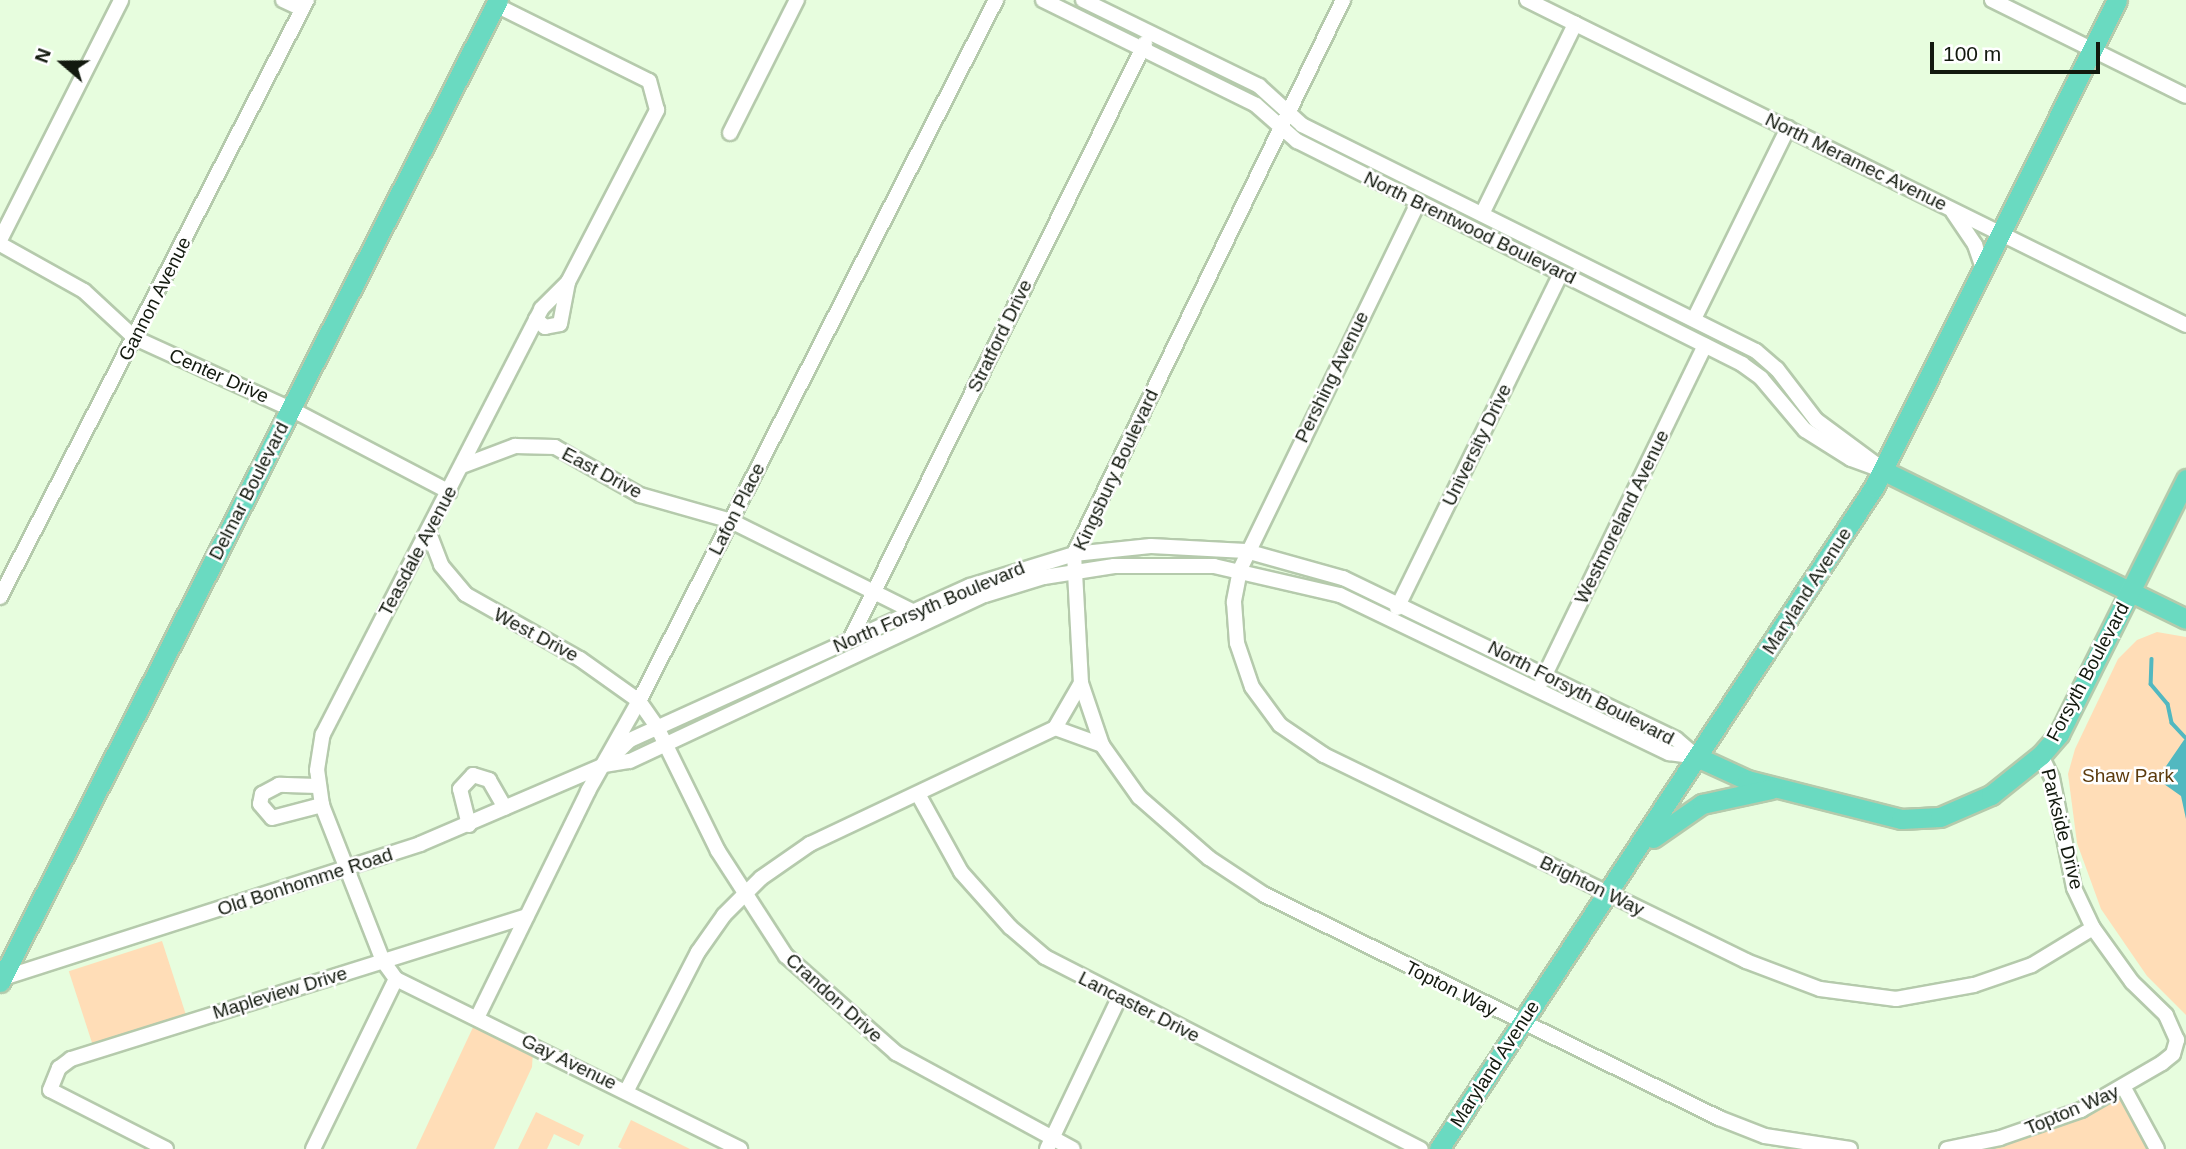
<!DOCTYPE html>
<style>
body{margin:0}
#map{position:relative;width:2186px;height:1149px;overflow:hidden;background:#e7fdde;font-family:Helvetica,sans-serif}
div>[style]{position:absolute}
.green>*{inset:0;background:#ffddb7;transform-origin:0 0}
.water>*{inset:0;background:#52b8c0}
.stream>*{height:3.5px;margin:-1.75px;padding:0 1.75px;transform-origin:1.75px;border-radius:1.75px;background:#52b8c0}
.roads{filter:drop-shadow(2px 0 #b5caac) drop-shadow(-2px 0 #b5caac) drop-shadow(0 2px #b5caac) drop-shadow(0 -2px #b5caac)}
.minor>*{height:14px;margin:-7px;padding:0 7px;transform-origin:7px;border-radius:7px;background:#fff}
.major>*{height:19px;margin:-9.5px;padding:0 9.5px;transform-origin:9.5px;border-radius:9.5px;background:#6adac1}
span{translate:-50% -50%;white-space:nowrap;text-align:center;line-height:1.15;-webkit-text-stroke:5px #fff;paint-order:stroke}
.street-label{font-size:19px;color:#12190e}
.park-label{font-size:19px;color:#5c3b0d}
.north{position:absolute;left:28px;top:28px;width:70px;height:70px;-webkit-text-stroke:5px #fff;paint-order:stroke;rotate:290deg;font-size:19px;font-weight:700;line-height:28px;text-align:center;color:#12190e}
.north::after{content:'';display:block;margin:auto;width:24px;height:32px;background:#12190e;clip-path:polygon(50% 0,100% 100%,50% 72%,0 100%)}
.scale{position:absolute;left:1930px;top:42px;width:170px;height:32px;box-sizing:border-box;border:4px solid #12190e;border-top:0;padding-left:9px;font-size:21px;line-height:24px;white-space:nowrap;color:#12190e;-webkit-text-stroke:5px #fff;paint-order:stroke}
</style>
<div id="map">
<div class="green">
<div style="clip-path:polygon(2157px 632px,2186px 637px,2186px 1015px,2147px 976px,2101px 909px,2077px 843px,2068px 774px,2075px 749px,2118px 659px,2137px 640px)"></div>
<div style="left:162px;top:941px;width:78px;height:98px;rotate:72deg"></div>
<div style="clip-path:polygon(475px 1023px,533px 1052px,532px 1067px,494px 1149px,416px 1149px)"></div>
<div style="clip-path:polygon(2124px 1088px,2157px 1149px,1954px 1149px)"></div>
<div style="clip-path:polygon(536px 1112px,584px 1135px,579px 1146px,554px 1134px,547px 1149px,518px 1149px)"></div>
<div style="clip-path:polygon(631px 1120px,690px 1149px,622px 1149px,618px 1147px)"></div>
</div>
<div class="water">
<div style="clip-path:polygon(2186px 737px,2186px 819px,2181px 796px,2164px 784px,2160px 775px)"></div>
</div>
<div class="stream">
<div style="left:2152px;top:659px;width:25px;rotate:92deg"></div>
<div style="left:2151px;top:684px;width:26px;rotate:50deg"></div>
<div style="left:2168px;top:704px;width:19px;rotate:78deg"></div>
<div style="left:2172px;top:723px;width:19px;rotate:47deg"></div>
</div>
<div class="roads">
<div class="minor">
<div style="left:283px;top:0;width:21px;rotate:25deg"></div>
<div style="left:1043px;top:0;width:237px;rotate:26.2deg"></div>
<div style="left:1256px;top:105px;width:55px;rotate:41.3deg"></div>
<div style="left:1297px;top:141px;width:498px;rotate:26.6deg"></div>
<div style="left:1742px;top:364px;width:24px;rotate:36deg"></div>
<div style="left:1761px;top:378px;width:68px;rotate:49.8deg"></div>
<div style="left:1805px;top:430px;width:54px;rotate:32.2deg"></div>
<div style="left:1851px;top:459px;width:35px;rotate:20deg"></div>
<div style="left:1083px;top:0;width:196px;rotate:26deg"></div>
<div style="left:1259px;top:86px;width:58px;rotate:42.2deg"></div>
<div style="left:1302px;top:125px;width:507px;rotate:26.46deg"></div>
<div style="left:1756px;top:351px;width:28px;rotate:41deg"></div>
<div style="left:1777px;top:369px;width:64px;rotate:52.6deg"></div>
<div style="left:1816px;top:420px;width:76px;rotate:36.4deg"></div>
<div style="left:1527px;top:0;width:735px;rotate:26.25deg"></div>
<div style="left:1992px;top:0;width:216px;rotate:26.3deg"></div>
<div style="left:730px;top:133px;width:149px;rotate:-63.3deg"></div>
<div style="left:1418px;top:203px;width:408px;rotate:115.9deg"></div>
<div style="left:1240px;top:570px;width:33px;rotate:101deg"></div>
<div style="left:1234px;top:602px;width:41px;rotate:85.8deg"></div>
<div style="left:1237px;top:643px;width:46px;rotate:71.2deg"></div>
<div style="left:1252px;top:687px;width:47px;rotate:53.6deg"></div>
<div style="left:1280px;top:725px;width:53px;rotate:34.3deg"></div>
<div style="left:1324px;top:755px;width:233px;rotate:25.9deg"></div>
<div style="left:1534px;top:857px;width:236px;rotate:26.1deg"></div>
<div style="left:1746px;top:961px;width:79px;rotate:20.7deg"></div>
<div style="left:1820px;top:989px;width:77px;rotate:7.5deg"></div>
<div style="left:1896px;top:999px;width:79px;rotate:-10.2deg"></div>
<div style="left:1974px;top:985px;width:61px;rotate:-19deg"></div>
<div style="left:2032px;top:965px;width:71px;rotate:-31.2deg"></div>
<div style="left:1953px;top:212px;width:40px;rotate:56deg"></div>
<div style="left:1975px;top:245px;width:28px;rotate:71deg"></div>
<div style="left:1482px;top:214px;width:212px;rotate:-63.9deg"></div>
<div style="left:0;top:240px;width:269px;rotate:-63.2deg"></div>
<div style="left:0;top:244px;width:96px;rotate:29.2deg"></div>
<div style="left:84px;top:291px;width:69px;rotate:42.7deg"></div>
<div style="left:135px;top:338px;width:171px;rotate:24.5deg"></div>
<div style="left:291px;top:409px;width:179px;rotate:27.6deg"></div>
<div style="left:536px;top:319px;width:12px;rotate:42deg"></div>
<div style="left:545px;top:327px;width:15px;rotate:-11deg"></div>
<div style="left:560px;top:324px;width:43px;rotate:-79.2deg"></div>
<div style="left:1694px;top:319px;width:213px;rotate:-63.8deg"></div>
<div style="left:462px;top:466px;width:57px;rotate:-20.7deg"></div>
<div style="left:515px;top:446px;width:40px;rotate:1.4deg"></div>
<div style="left:555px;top:447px;width:98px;rotate:29.5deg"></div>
<div style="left:640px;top:495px;width:95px;rotate:15.9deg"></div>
<div style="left:731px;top:521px;width:207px;rotate:26.4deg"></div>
<div style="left:429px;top:533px;width:34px;rotate:69deg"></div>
<div style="left:441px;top:565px;width:38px;rotate:50deg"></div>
<div style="left:465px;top:594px;width:132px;rotate:29.5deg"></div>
<div style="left:580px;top:659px;width:72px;rotate:35.4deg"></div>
<div style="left:639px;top:701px;width:32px;rotate:55deg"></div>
<div style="left:657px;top:727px;width:138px;rotate:63.8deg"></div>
<div style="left:718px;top:851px;width:125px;rotate:57.1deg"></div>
<div style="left:786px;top:956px;width:147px;rotate:41.4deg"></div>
<div style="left:896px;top:1053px;width:201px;rotate:28.5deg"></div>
<div style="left:0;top:597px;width:671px;rotate:-62.79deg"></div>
<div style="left:1397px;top:608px;width:373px;rotate:-63.9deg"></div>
<div style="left:850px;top:640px;width:666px;rotate:-63.7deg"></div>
<div style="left:1542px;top:681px;width:373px;rotate:-64.1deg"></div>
<div style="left:1081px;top:683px;width:65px;rotate:71.3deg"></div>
<div style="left:1055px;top:728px;width:50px;rotate:19.9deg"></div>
<div style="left:1102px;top:745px;width:64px;rotate:54.6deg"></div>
<div style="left:1139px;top:797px;width:93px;rotate:41.1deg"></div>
<div style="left:1209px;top:858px;width:67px;rotate:33.5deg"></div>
<div style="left:1265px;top:895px;width:506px;rotate:26.16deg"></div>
<div style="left:1719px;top:1118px;width:49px;rotate:21.4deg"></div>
<div style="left:1765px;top:1136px;width:86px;rotate:8.7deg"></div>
<div style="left:604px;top:765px;width:36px;rotate:-44deg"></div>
<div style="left:630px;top:740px;width:373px;rotate:-24.4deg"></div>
<div style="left:970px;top:586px;width:109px;rotate:-17.1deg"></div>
<div style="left:1074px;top:554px;width:77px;rotate:-5.9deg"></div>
<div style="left:1151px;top:546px;width:95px;rotate:3deg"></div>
<div style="left:1246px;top:551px;width:101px;rotate:15.6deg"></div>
<div style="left:1343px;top:578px;width:370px;rotate:25.8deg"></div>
<div style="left:1676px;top:739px;width:28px;rotate:41deg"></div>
<div style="left:317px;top:786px;width:38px;rotate:-178deg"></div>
<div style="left:279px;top:785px;width:19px;rotate:152deg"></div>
<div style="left:262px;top:794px;width:10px;rotate:101deg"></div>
<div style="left:260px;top:804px;width:18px;rotate:49deg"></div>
<div style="left:272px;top:818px;width:52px;rotate:-14.6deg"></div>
<div style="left:918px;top:794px;width:89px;rotate:61.1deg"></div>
<div style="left:961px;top:872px;width:74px;rotate:48.3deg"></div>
<div style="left:1010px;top:927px;width:46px;rotate:40.6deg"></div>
<div style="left:1045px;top:957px;width:422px;rotate:27.1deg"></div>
<div style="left:469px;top:825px;width:37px;rotate:-104deg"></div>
<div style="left:460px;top:789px;width:19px;rotate:-47deg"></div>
<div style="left:473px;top:775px;width:17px;rotate:17deg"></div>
<div style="left:489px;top:780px;width:32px;rotate:60deg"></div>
<div style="left:0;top:979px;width:441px;rotate:-17.8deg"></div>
<div style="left:420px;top:844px;width:200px;rotate:-23.2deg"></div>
<div style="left:604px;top:765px;width:26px;rotate:-9deg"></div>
<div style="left:630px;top:761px;width:392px;rotate:-25.1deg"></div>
<div style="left:985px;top:595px;width:62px;rotate:-17deg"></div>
<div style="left:1044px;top:577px;width:71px;rotate:-8.9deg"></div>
<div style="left:1114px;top:566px;width:100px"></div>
<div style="left:1214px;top:566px;width:129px;rotate:13deg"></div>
<div style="left:1340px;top:595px;width:365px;rotate:25.7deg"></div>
<div style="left:1669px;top:753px;width:28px;rotate:8deg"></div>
<div style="left:396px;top:979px;width:384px;rotate:26.3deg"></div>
<div style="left:477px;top:1018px;width:253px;rotate:-63.9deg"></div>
<div style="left:588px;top:791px;width:103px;rotate:-60.5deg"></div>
<div style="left:639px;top:701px;width:787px;rotate:-63.01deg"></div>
<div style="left:2124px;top:1088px;width:69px;rotate:61.6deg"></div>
<div style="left:627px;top:1090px;width:155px;rotate:-62.8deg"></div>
<div style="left:698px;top:952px;width:45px;rotate:-54.9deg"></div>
<div style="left:724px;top:915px;width:52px;rotate:-45deg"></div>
<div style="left:761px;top:878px;width:60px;rotate:-34.8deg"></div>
<div style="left:810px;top:844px;width:271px;rotate:-25.3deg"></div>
<div style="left:1055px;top:728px;width:52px;rotate:-60deg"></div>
<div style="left:1081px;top:683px;width:129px;rotate:-93.1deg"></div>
<div style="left:1074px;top:554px;width:616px;rotate:-64.1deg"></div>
<div style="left:166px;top:1149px;width:130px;rotate:-153deg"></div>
<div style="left:50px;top:1090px;width:24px;rotate:-68deg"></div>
<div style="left:59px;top:1068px;width:15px;rotate:-37deg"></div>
<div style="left:71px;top:1059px;width:477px;rotate:-17.4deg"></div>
<div style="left:313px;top:1149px;width:189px;rotate:-64deg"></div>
<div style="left:396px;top:979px;width:22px;rotate:-126deg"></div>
<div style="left:383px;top:961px;width:168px;rotate:-111.4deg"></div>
<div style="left:322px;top:805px;width:35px;rotate:-98deg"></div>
<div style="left:317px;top:770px;width:36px;rotate:-81deg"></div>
<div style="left:323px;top:734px;width:478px;rotate:-62.8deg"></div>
<div style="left:541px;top:309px;width:38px;rotate:-45deg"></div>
<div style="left:568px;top:282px;width:194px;rotate:-62.6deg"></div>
<div style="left:657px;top:110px;width:30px;rotate:-105deg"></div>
<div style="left:649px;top:81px;width:171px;rotate:-153.6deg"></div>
<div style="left:1047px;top:1149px;width:167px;rotate:-64.5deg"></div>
<div style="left:1947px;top:1149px;width:54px;rotate:-11.7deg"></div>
<div style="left:2000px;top:1138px;width:86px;rotate:-19.1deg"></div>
<div style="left:2081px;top:1110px;width:94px;rotate:-30.1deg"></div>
<div style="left:2162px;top:1063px;width:14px;rotate:-39deg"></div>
<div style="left:2173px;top:1054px;width:15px;rotate:-74deg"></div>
<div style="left:2177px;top:1040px;width:27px;rotate:-114deg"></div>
<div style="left:2166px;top:1015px;width:47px;rotate:-135.9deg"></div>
<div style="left:2132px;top:982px;width:67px;rotate:-125.8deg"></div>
<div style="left:2093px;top:928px;width:44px;rotate:-115.4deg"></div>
<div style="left:2074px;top:888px;width:112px;rotate:-101.3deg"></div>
<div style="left:2052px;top:778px;width:25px;rotate:-116deg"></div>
</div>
<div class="major">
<div style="left:1884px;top:471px;width:336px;rotate:26.1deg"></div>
<div style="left:1697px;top:757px;width:55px;rotate:24.7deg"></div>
<div style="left:1747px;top:780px;width:159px;rotate:14.2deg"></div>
<div style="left:1901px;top:819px;width:39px;rotate:-3deg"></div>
<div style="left:1940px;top:817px;width:56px;rotate:-23.3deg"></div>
<div style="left:1991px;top:795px;width:64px;rotate:-38.7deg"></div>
<div style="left:2041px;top:755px;width:28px;rotate:-49deg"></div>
<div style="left:2059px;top:734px;width:285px;rotate:-63.5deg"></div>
<div style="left:1653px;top:838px;width:60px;rotate:-34.8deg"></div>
<div style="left:1702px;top:804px;width:71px;rotate:-12.3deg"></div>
<div style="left:0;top:982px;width:1101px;rotate:-63.11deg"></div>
<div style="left:1439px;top:1149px;width:792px;rotate:-56.69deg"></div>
<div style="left:1874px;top:487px;width:544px;rotate:-63.48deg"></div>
</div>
</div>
<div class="street-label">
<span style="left:1856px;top:162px;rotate:26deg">North Meramec Avenue</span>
<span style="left:1470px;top:228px;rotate:26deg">North Brentwood Boulevard</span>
<span style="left:155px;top:299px;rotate:-63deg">Gannon Avenue</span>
<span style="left:1000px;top:336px;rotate:-64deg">Stratford Drive</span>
<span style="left:219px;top:376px;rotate:24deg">Center Drive</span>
<span style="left:1332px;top:377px;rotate:-64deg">Pershing Avenue</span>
<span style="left:1477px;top:445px;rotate:-64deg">University Drive</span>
<span style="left:1116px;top:470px;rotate:-65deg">Kingsbury Boulevard</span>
<span style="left:602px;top:473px;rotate:28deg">East Drive</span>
<span style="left:249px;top:491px;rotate:-63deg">Delmar Boulevard</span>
<span style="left:737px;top:509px;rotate:-63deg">Lafon Place</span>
<span style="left:1622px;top:517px;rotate:-64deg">Westmoreland Avenue</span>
<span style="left:418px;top:551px;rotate:-62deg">Teasdale Avenue</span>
<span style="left:1807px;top:591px;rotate:-57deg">Maryland Avenue</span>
<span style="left:929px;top:607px;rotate:-23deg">North Forsyth Boulevard</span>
<span style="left:536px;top:635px;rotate:28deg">West Drive</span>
<span style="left:2088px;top:672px;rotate:-62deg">Forsyth Boulevard</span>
<span style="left:1581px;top:693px;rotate:27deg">North Forsyth Boulevard</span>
<span style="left:2062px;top:829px;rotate:76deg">Parkside Drive</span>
<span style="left:305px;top:882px;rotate:-18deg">Old Bonhomme Road</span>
<span style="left:1592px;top:886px;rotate:26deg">Brighton Way</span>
<span style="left:1451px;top:989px;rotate:27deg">Topton Way</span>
<span style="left:280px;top:993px;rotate:-17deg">Mapleview Drive</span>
<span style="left:834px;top:998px;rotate:42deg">Crandon Drive</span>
<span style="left:1139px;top:1007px;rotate:27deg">Lancaster Drive</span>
<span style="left:569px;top:1062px;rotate:26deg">Gay Avenue</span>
<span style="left:1495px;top:1064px;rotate:-57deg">Maryland Avenue</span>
<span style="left:2072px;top:1110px;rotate:-23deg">Topton Way</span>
</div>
<div class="park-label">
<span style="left:2128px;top:776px">Shaw Park</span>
</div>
<div class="north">N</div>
<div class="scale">100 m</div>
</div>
